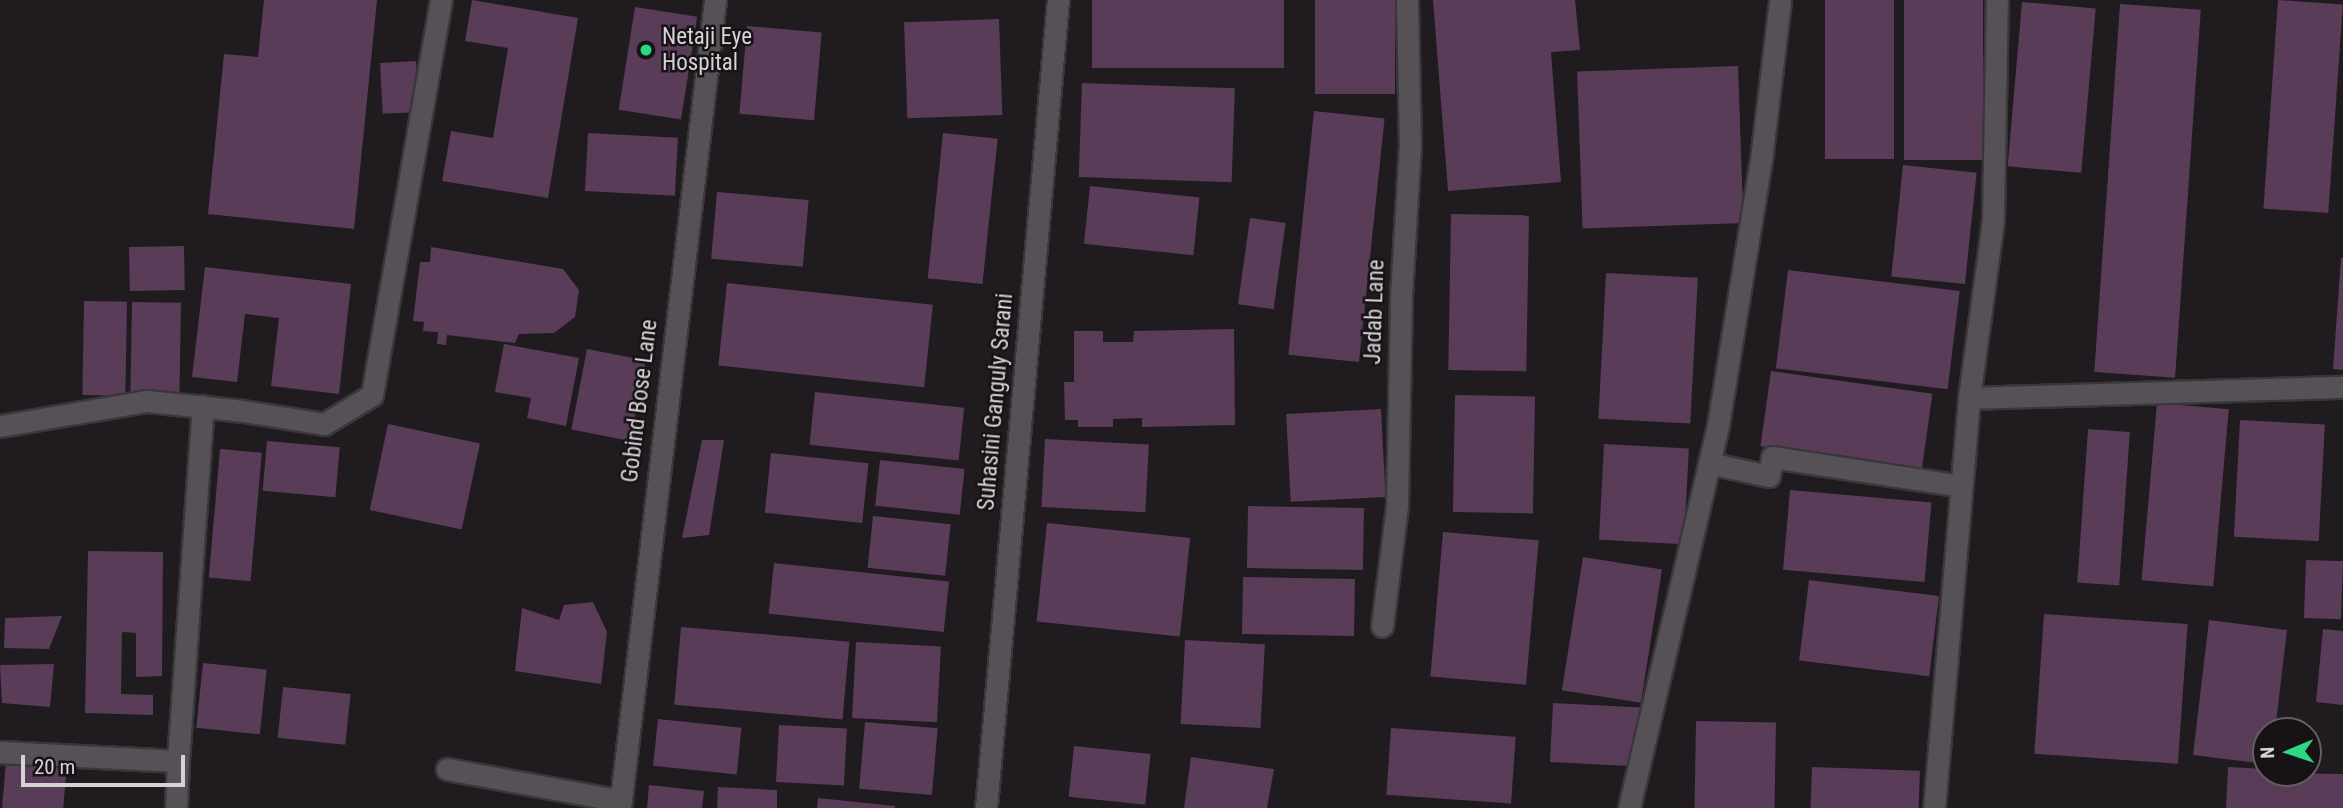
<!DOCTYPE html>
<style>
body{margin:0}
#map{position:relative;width:2343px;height:808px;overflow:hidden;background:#1f1b1f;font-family:"Roboto Condensed",sans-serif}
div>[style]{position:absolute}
.building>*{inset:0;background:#593c58;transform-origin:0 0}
.roads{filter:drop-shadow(2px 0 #3a373a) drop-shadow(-2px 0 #3a373a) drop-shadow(0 2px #3a373a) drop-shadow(0 -2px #3a373a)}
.service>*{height:21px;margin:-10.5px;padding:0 10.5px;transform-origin:10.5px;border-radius:10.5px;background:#565156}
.minor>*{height:21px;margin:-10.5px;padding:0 10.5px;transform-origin:10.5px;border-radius:10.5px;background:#565156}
.tertiary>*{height:21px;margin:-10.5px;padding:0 10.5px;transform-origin:10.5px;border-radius:10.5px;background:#565156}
.dots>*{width:19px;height:19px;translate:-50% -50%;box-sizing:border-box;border:4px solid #161216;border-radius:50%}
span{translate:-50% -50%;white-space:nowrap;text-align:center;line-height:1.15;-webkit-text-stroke:5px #161216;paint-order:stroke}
.poi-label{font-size:23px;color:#d6d3d5}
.left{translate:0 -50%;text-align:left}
.street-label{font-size:23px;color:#d6d3d5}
.north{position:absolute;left:2252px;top:717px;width:70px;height:70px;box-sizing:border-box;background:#161216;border:2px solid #635f62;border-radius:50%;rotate:268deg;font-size:19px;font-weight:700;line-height:28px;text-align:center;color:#d6d3d5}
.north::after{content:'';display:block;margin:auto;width:24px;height:32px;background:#2bd884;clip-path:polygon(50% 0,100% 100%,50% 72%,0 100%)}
.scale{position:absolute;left:21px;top:755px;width:164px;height:32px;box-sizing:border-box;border:4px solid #d6d3d5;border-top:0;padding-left:9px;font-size:21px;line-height:24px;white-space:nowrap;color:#d6d3d5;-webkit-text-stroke:5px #161216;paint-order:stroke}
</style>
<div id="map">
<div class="building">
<div style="clip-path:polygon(264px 0,377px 0,354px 229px,208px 214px,224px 54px,258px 57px)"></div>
<div style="clip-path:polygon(472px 0,578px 18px,548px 198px,442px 181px,451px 131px,493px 138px,508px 48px,465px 41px)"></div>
<div style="left:1092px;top:0;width:192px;height:68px"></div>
<div style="left:1315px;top:0;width:80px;height:94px"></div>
<div style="clip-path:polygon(1433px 0,1575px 0,1580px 50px,1551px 52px,1561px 182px,1448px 191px)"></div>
<div style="left:1825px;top:0;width:69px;height:159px"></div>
<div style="left:1904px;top:0;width:79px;height:160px"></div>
<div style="left:2278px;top:0;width:65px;height:209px;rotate:4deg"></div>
<div style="left:2022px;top:2px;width:74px;height:165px;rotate:5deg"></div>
<div style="left:2120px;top:4px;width:81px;height:369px;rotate:4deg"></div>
<div style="left:635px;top:7px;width:63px;height:104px;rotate:9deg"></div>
<div style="left:999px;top:19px;width:96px;height:95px;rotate:88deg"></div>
<div style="left:747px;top:26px;width:75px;height:88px;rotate:5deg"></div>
<div style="left:416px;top:61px;width:51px;height:36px;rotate:87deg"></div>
<div style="left:1738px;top:66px;width:157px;height:161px;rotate:88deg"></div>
<div style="left:1082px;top:83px;width:153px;height:94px;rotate:2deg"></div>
<div style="left:1314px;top:111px;width:71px;height:245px;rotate:6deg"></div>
<div style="left:588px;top:133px;width:90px;height:58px;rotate:3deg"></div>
<div style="left:943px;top:133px;width:55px;height:146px;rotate:6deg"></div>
<div style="left:1903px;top:165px;width:74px;height:112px;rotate:6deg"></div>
<div style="left:1090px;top:186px;width:110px;height:58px;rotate:6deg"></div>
<div style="left:717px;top:192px;width:92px;height:67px;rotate:5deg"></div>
<div style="left:1451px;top:214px;width:78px;height:156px;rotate:1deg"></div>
<div style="left:1250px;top:218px;width:36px;height:87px;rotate:8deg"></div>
<div style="left:184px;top:246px;width:44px;height:55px;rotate:89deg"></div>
<div style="clip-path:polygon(431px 247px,563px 269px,579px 290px,575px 317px,554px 333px,519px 334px,515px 343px,447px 335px,446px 345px,437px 344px,438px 332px,423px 331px,424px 322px,413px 321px,420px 262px,430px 262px)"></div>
<div style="clip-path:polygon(2341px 258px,2343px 258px,2343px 370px,2333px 369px)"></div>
<div style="clip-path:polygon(205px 267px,351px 284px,339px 394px,271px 386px,279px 318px,245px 314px,237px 382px,192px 377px)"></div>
<div style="left:1788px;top:270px;width:173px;height:99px;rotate:7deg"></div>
<div style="left:1606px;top:273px;width:92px;height:146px;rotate:3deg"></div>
<div style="left:727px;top:283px;width:207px;height:83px;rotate:6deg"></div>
<div style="left:84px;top:301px;width:43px;height:94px;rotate:1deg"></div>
<div style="left:132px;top:302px;width:49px;height:94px;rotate:1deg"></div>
<div style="clip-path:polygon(1234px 329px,1235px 425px,1142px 427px,1142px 418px,1113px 419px,1113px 427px,1078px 427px,1078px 420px,1065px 420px,1064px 382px,1074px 382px,1074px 331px,1103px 331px,1103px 342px,1133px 342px,1134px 331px)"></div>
<div style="clip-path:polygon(504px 344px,579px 358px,566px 426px,527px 418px,531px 398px,495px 392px)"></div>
<div style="left:587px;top:349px;width:60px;height:82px;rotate:11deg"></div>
<div style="left:1771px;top:371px;width:163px;height:76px;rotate:8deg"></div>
<div style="left:815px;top:392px;width:150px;height:53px;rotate:6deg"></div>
<div style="left:1455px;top:395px;width:80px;height:117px;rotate:1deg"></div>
<div style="left:2157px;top:403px;width:72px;height:178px;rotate:5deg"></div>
<div style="left:1381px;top:409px;width:88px;height:95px;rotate:87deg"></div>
<div style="left:2240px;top:420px;width:85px;height:117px;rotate:3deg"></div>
<div style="left:388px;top:424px;width:94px;height:88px;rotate:12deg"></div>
<div style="left:2088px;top:429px;width:42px;height:154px;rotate:4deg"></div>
<div style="left:1045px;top:439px;width:104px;height:68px;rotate:3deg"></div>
<div style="clip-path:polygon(702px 440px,724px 440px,709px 535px,682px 538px)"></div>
<div style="left:267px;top:441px;width:73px;height:50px;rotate:5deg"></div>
<div style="left:1604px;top:444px;width:85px;height:96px;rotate:3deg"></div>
<div style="left:220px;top:449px;width:42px;height:129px;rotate:5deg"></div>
<div style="left:771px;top:453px;width:98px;height:60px;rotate:6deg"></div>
<div style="left:880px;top:460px;width:85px;height:46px;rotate:6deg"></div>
<div style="left:1790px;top:490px;width:142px;height:80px;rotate:5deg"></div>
<div style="left:1248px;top:506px;width:116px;height:62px;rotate:1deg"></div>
<div style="left:873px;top:516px;width:78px;height:52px;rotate:6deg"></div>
<div style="left:1047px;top:523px;width:144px;height:99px;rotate:6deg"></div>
<div style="left:1443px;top:532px;width:96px;height:145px;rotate:5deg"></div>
<div style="clip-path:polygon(88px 551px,163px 552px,162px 676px,136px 677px,136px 633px,122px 632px,121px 694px,153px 695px,153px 715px,85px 713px)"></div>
<div style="left:1583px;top:557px;width:80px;height:135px;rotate:9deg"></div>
<div style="left:2306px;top:560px;width:37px;height:58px;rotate:2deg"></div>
<div style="left:774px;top:563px;width:176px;height:51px;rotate:6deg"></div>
<div style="left:1243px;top:577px;width:112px;height:57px;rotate:1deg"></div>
<div style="left:1809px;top:580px;width:131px;height:81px;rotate:7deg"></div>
<div style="clip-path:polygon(593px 602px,607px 632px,601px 684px,515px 671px,522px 608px,559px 620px,564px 605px)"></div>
<div style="left:2044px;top:614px;width:144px;height:140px;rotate:4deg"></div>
<div style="clip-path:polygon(62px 616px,49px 649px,4px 648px,5px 618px)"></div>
<div style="clip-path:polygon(2209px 620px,2287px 630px,2275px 731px,2266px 731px,2266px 764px,2193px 755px)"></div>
<div style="left:681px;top:627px;width:169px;height:78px;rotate:5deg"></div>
<div style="clip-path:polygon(2323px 629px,2343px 631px,2343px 705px,2316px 702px)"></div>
<div style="left:1185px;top:640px;width:80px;height:84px;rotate:3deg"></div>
<div style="left:856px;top:642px;width:85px;height:76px;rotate:3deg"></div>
<div style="left:203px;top:663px;width:64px;height:65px;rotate:6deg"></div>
<div style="clip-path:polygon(54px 664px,50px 707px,2px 703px,0 665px)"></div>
<div style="left:283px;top:687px;width:68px;height:51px;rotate:6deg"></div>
<div style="left:1553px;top:703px;width:88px;height:59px;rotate:3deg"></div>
<div style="left:658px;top:719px;width:84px;height:47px;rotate:6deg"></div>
<div style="left:1696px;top:721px;width:80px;height:87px;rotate:1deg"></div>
<div style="left:865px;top:722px;width:73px;height:67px;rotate:5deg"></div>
<div style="left:779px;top:725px;width:68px;height:57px;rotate:3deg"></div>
<div style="left:1391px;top:728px;width:125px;height:67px;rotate:4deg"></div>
<div style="left:1074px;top:746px;width:77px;height:51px;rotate:6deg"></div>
<div style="clip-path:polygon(1191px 757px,1274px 769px,1267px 808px,1184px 808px)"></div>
<div style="left:6px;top:762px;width:61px;height:46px;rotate:5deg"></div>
<div style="left:1812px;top:767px;width:108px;height:41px;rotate:2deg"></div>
<div style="clip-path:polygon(2228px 767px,2266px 769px,2266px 773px,2343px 774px,2343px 808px,2226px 808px)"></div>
<div style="clip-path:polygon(649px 785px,704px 791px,702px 808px,647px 808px)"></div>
<div style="clip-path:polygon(718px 787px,777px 790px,777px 808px,717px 808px)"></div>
<div style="clip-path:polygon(818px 798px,895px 806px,895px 808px,817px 808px)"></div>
</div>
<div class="roads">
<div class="service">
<div style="left:0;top:426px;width:149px;rotate:-9.7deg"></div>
<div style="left:147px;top:401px;width:97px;rotate:5.9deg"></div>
<div style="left:1382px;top:626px;width:122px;rotate:-82.9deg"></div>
<div style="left:1397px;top:505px;width:209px;rotate:-88.9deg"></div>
<div style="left:1401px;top:296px;width:150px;rotate:-86.6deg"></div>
<div style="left:1410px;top:146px;width:146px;rotate:-91.2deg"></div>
<div style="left:0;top:752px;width:178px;rotate:2.9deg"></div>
<div style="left:178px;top:761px;width:356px;rotate:-86deg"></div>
<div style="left:447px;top:769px;width:177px;rotate:10.4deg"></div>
<div style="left:176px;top:808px;width:47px;rotate:-87.6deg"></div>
</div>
<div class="minor">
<div style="left:1969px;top:398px;width:374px;rotate:-1.7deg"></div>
<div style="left:243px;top:411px;width:82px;rotate:9.1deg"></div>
<div style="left:324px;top:424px;width:56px;rotate:-31.1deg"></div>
<div style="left:372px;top:395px;width:401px;rotate:-80.1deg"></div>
<div style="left:1709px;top:463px;width:61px;rotate:12.2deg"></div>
<div style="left:1769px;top:476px;width:19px;rotate:-81deg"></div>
<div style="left:1772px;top:457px;width:191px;rotate:8.7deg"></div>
<div style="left:620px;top:808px;width:814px;rotate:-83.29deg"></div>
<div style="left:1629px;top:808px;width:393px;rotate:-76.9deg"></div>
<div style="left:1718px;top:425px;width:277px;rotate:-80.8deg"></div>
<div style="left:1762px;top:152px;width:153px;rotate:-83.2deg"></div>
<div style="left:1934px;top:808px;width:411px;rotate:-85.1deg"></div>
<div style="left:1969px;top:398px;width:180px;rotate:-82.3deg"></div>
<div style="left:1993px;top:220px;width:220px;rotate:-89deg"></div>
</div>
<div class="tertiary">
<div style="left:986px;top:808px;width:811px;rotate:-84.91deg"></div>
</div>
</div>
<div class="dots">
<div style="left:646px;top:50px;background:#2bd884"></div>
</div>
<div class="poi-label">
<span class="left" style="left:662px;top:50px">Netaji Eye<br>Hospital</span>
</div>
<div class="street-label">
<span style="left:1375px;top:312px;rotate:-88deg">Jadab Lane</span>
<span style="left:640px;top:401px;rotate:-83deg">Gobind Bose Lane</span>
<span style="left:996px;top:402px;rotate:-85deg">Suhasini Ganguly Sarani</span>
</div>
<div class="north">N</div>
<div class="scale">20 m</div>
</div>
